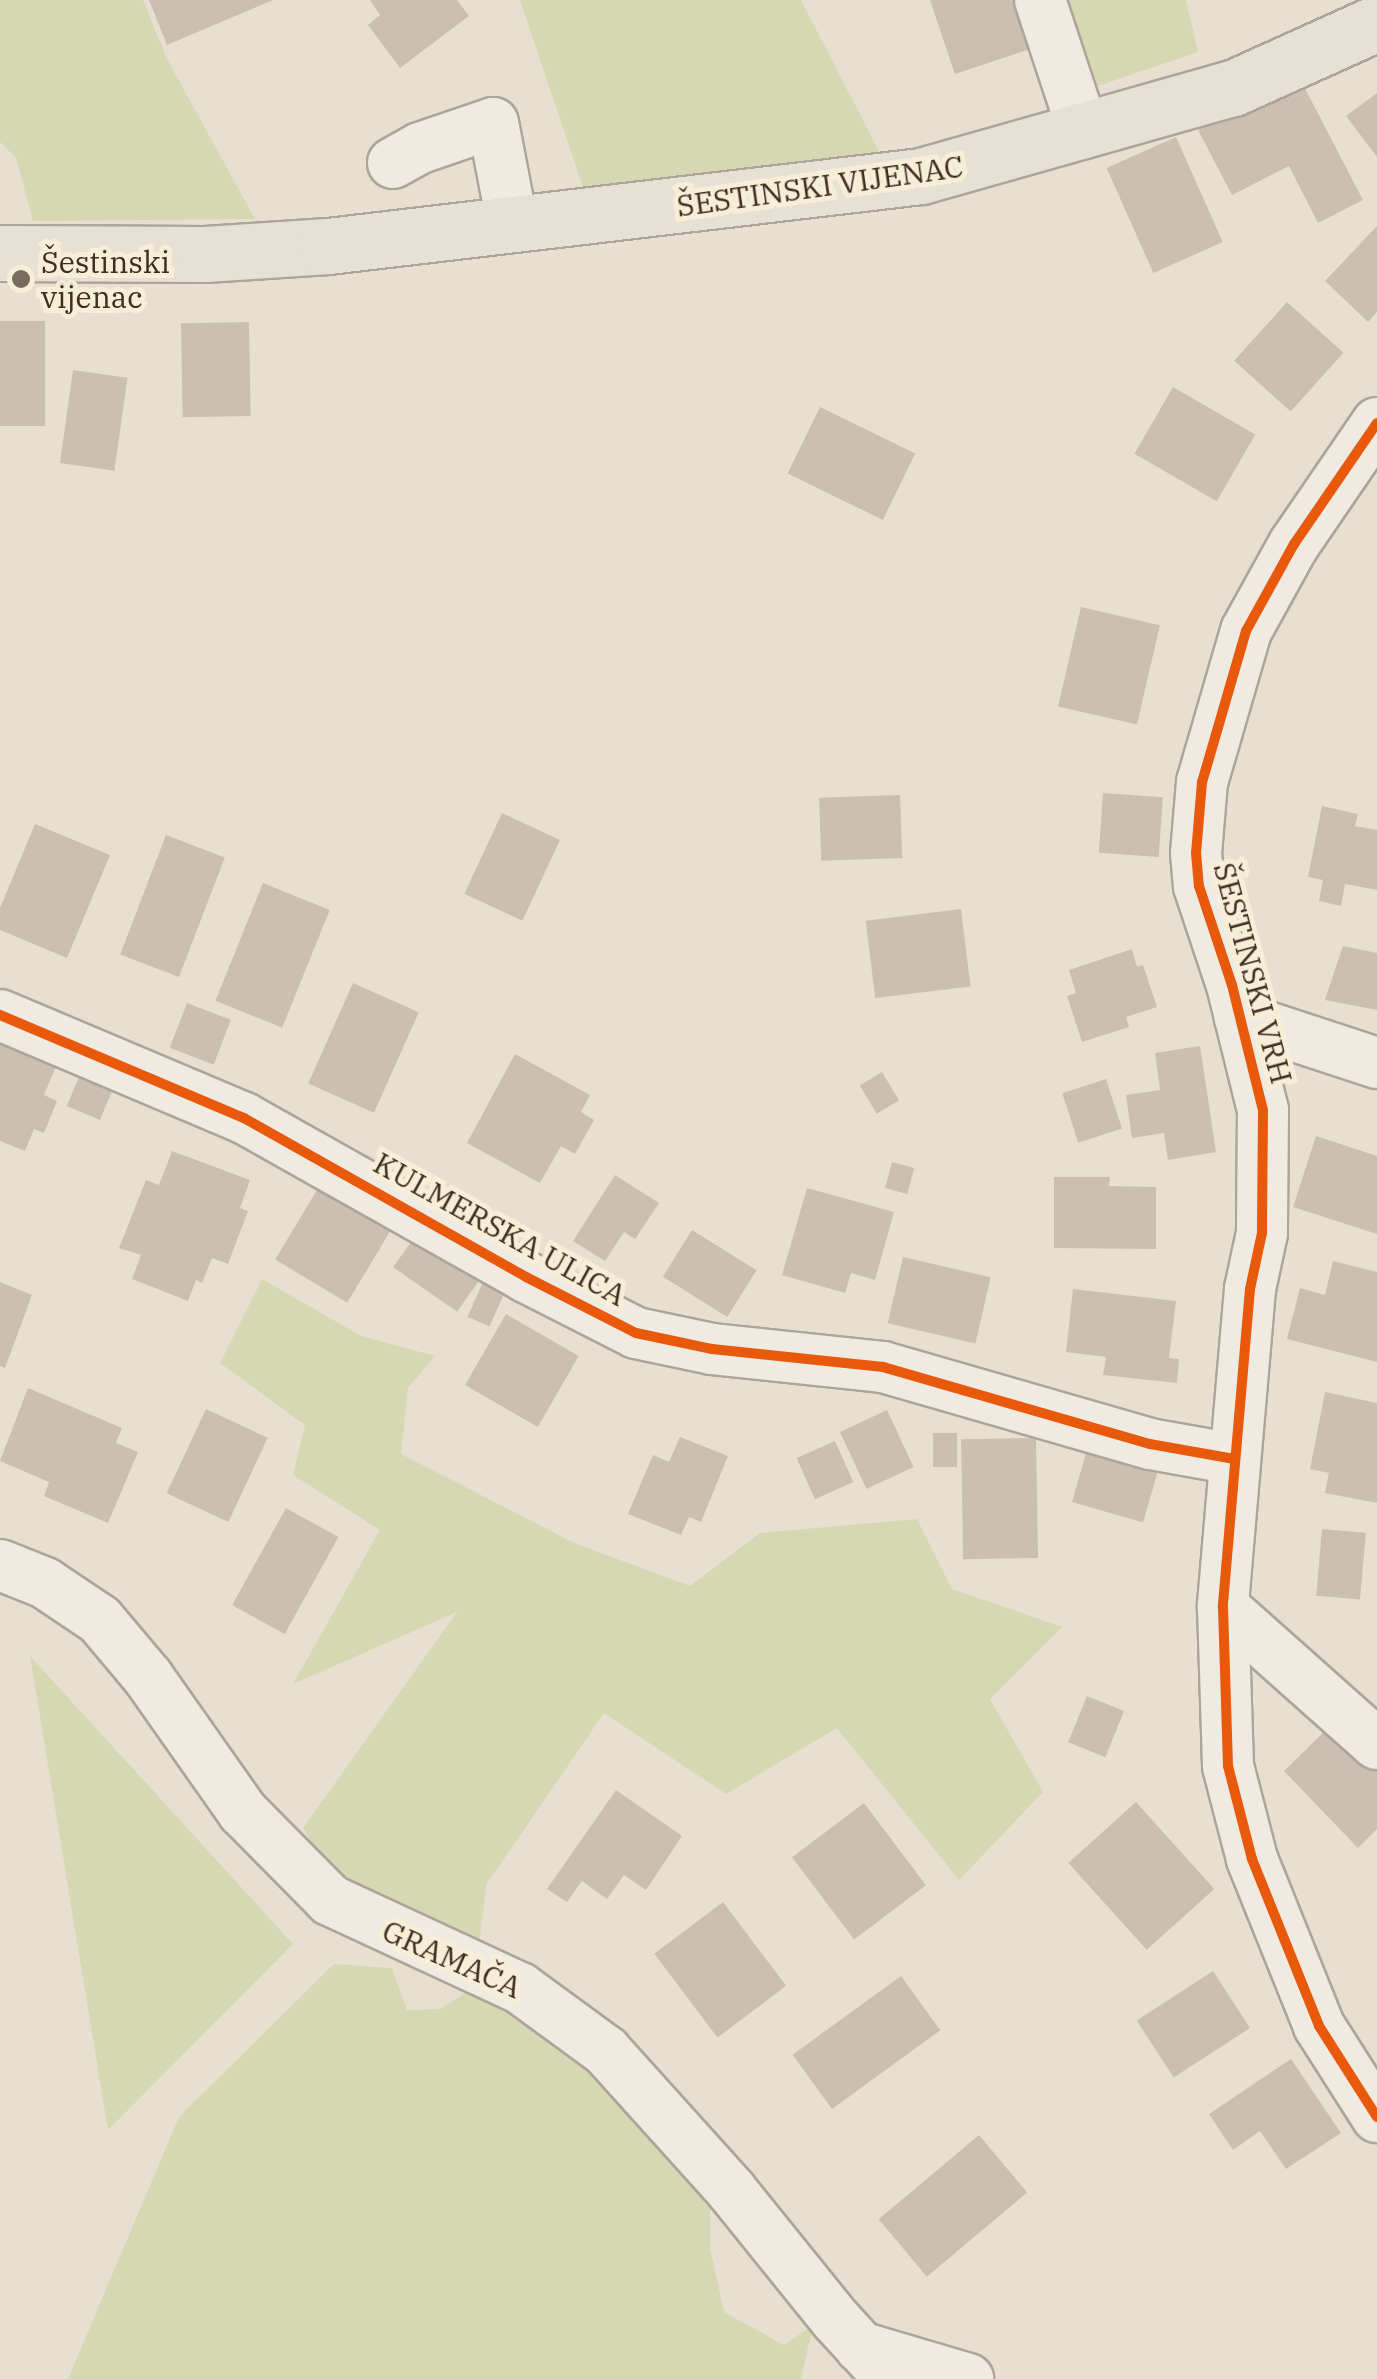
<!DOCTYPE html>
<meta charset="utf-8">
<style>
body{margin:0}
#map{position:relative;width:1377px;height:2379px;overflow:hidden;background:#e7e0d1;font-family:"IBM Plex Serif",serif}
div>[style]{position:absolute}
.green>*{inset:0;background:#d6d7b3}
.building>*{inset:0;background:#cbbfb2;transform-origin:0 0}
.roads{filter:drop-shadow(2px 0 #ada599) drop-shadow(-2px 0 #ada599) drop-shadow(0 2px #ada599) drop-shadow(0 -2px #ada599)}
.minor>*{height:50px;margin:-25px;padding:0 25px;transform-origin:25px;border-radius:25px;background:#efebe3}
.major>*{height:55px;margin:-27.5px;padding:0 27.5px;transform-origin:27.5px;border-radius:27.5px;background:#e6e1d4}
.cycleway>*{height:10px;margin:-5px;padding:0 5px;transform-origin:5px;border-radius:5px;background:#e8590c}
.dots>*{width:28px;height:28px;translate:-50% -50%;box-sizing:border-box;border:5px solid #f7eed8;border-radius:50%}
span{translate:-50% -50%;white-space:nowrap;text-align:center;line-height:1.15;-webkit-text-stroke:10px #f7eed8;paint-order:stroke}
.street-label{font-size:30px;color:#3d2e20}
.poi-label{font-size:30px;color:#3d2e20}
.left{translate:0 -50%;text-align:left}
</style>
<div id="map">
<div class="green">
<div style="clip-path:polygon(0 0,143px 0,166px 57px,255px 219px,33px 221px,16px 158px,0 142px)"></div>
<div style="clip-path:polygon(520px 0,801px 0,882px 157px,583px 187px)"></div>
<div style="clip-path:polygon(1068px 0,1186px 0,1198px 52px,1098px 86px)"></div>
<div style="clip-path:polygon(262px 1279px,361px 1336px,435px 1356px,408px 1388px,401px 1454px,574px 1543px,690px 1586px,760px 1533px,917px 1519px,952px 1589px,1062px 1627px,990px 1699px,1043px 1792px,959px 1880px,837px 1728px,726px 1794px,604px 1713px,486px 1885px,479px 1945px,329px 1873px,303px 1828px,457px 1612px,293px 1684px,380px 1530px,293px 1475px,305px 1425px,220px 1363px)"></div>
<div style="clip-path:polygon(30px 1656px,293px 1944px,108px 2130px)"></div>
<div style="clip-path:polygon(334px 1964px,392px 1968px,407px 2010px,440px 2009px,475px 1987px,545px 2030px,624px 2106px,710px 2204px,710px 2248px,724px 2312px,784px 2345px,813px 2325px,801px 2379px,68px 2379px,179px 2117px)"></div>
</div>
<div class="building">
<div style="clip-path:polygon(149px 0,273px 0,167px 45px)"></div>
<div style="clip-path:polygon(370px 0,457px 0,469px 16px,400px 68px,368px 25px,380px 15px)"></div>
<div style="clip-path:polygon(930px 0,1013px 0,1030px 49px,955px 74px)"></div>
<div style="clip-path:polygon(1299px 77px,1363px 200px,1318px 223px,1289px 166px,1232px 195px,1198px 130px)"></div>
<div style="clip-path:polygon(1377px 93px,1377px 157px,1346px 116px)"></div>
<div style="left:1176px;top:137px;width:115px;height:76px;rotate:66deg"></div>
<div style="clip-path:polygon(1377px 226px,1377px 312px,1368px 322px,1325px 281px)"></div>
<div style="left:1287px;top:302px;width:76px;height:79px;rotate:42deg"></div>
<div style="left:0;top:321px;width:45px;height:105px"></div>
<div style="left:249px;top:322px;width:94px;height:68px;rotate:89deg"></div>
<div style="left:73px;top:370px;width:55px;height:94px;rotate:8deg"></div>
<div style="left:1173px;top:387px;width:95px;height:77px;rotate:30deg"></div>
<div style="left:820px;top:407px;width:106px;height:74px;rotate:26deg"></div>
<div style="left:1081px;top:607px;width:81px;height:102px;rotate:13deg"></div>
<div style="left:1103px;top:793px;width:60px;height:60px;rotate:4deg"></div>
<div style="left:900px;top:795px;width:63px;height:81px;rotate:88deg"></div>
<div style="clip-path:polygon(1322px 806px,1358px 814px,1355px 826px,1377px 830px,1377px 890px,1345px 884px,1341px 906px,1319px 901px,1323px 880px,1308px 877px)"></div>
<div style="left:502px;top:813px;width:64px;height:89px;rotate:25deg"></div>
<div style="clip-path:polygon(35px 824px,110px 855px,67px 958px,0 930px,0 908px)"></div>
<div style="left:166px;top:835px;width:63px;height:128px;rotate:21deg"></div>
<div style="left:263px;top:883px;width:72px;height:127px;rotate:22deg"></div>
<div style="left:961px;top:909px;width:78px;height:96px;rotate:83deg"></div>
<div style="clip-path:polygon(1343px 946px,1377px 953px,1377px 1010px,1325px 1000px)"></div>
<div style="clip-path:polygon(1132px 949px,1137px 967px,1143px 965px,1157px 1007px,1126px 1017px,1129px 1027px,1082px 1042px,1067px 996px,1076px 993px,1069px 970px)"></div>
<div style="left:353px;top:983px;width:72px;height:110px;rotate:24deg"></div>
<div style="left:187px;top:1003px;width:47px;height:48px;rotate:21deg"></div>
<div style="clip-path:polygon(0 1035px,59px 1059px,44px 1095px,57px 1101px,44px 1133px,34px 1129px,25px 1151px,0 1141px)"></div>
<div style="clip-path:polygon(1200px 1046px,1216px 1152px,1168px 1160px,1164px 1133px,1132px 1138px,1126px 1095px,1160px 1090px,1155px 1053px)"></div>
<div style="clip-path:polygon(515px 1054px,590px 1095px,581px 1112px,594px 1120px,575px 1154px,561px 1146px,540px 1183px,467px 1143px)"></div>
<div style="left:82px;top:1070px;width:36px;height:39px;rotate:23deg"></div>
<div style="left:882px;top:1072px;width:33px;height:26px;rotate:59deg"></div>
<div style="left:1106px;top:1079px;width:52px;height:46px;rotate:72deg"></div>
<div style="clip-path:polygon(1316px 1136px,1377px 1156px,1377px 1234px,1293px 1207px)"></div>
<div style="clip-path:polygon(172px 1151px,250px 1180px,240px 1208px,248px 1211px,228px 1264px,212px 1258px,202px 1283px,196px 1280px,188px 1301px,132px 1279px,141px 1255px,119px 1248px,146px 1180px,159px 1185px)"></div>
<div style="left:892px;top:1162px;width:23px;height:27px;rotate:15deg"></div>
<div style="clip-path:polygon(615px 1175px,659px 1203px,635px 1239px,624px 1232px,605px 1261px,573px 1241px)"></div>
<div style="clip-path:polygon(1054px 1177px,1110px 1177px,1109px 1186px,1156px 1187px,1156px 1249px,1054px 1248px)"></div>
<div style="left:320px;top:1185px;width:84px;height:87px;rotate:31deg"></div>
<div style="clip-path:polygon(807px 1188px,894px 1212px,875px 1280px,851px 1273px,845px 1293px,782px 1275px)"></div>
<div style="left:692px;top:1230px;width:76px;height:55px;rotate:32deg"></div>
<div style="left:415px;top:1236px;width:78px;height:38px;rotate:35deg"></div>
<div style="left:903px;top:1257px;width:90px;height:68px;rotate:13deg"></div>
<div style="clip-path:polygon(1333px 1261px,1377px 1272px,1377px 1362px,1287px 1339px,1300px 1288px,1325px 1295px)"></div>
<div style="clip-path:polygon(0 1282px,32px 1295px,5px 1368px,0 1366px)"></div>
<div style="left:483px;top:1282px;width:24px;height:38px;rotate:24deg"></div>
<div style="clip-path:polygon(1073px 1289px,1176px 1301px,1169px 1358px,1179px 1359px,1177px 1383px,1103px 1375px,1106px 1357px,1066px 1352px)"></div>
<div style="left:506px;top:1314px;width:84px;height:82px;rotate:30deg"></div>
<div style="clip-path:polygon(28px 1388px,122px 1428px,116px 1443px,138px 1452px,108px 1523px,44px 1496px,49px 1482px,0 1461px)"></div>
<div style="clip-path:polygon(1325px 1392px,1377px 1403px,1377px 1503px,1325px 1493px,1329px 1473px,1310px 1469px)"></div>
<div style="left:206px;top:1409px;width:68px;height:93px;rotate:25deg"></div>
<div style="left:887px;top:1410px;width:63px;height:52px;rotate:65deg"></div>
<div style="left:933px;top:1433px;width:24px;height:34px"></div>
<div style="clip-path:polygon(680px 1437px,728px 1456px,701px 1522px,689px 1517px,681px 1535px,628px 1514px,653px 1455px,669px 1462px)"></div>
<div style="left:1036px;top:1438px;width:120px;height:75px;rotate:89deg"></div>
<div style="left:835px;top:1441px;width:45px;height:42px;rotate:66deg"></div>
<div style="left:1086px;top:1453px;width:74px;height:51px;rotate:16deg"></div>
<div style="left:286px;top:1508px;width:60px;height:111px;rotate:29deg"></div>
<div style="left:1322px;top:1529px;width:44px;height:67px;rotate:5deg"></div>
<div style="left:1087px;top:1696px;width:40px;height:50px;rotate:22deg"></div>
<div style="clip-path:polygon(1334px 1722px,1377px 1766px,1377px 1829px,1358px 1848px,1284px 1771px)"></div>
<div style="clip-path:polygon(616px 1790px,682px 1836px,646px 1890px,624px 1875px,607px 1899px,582px 1881px,567px 1902px,547px 1889px)"></div>
<div style="left:1136px;top:1802px;width:117px;height:91px;rotate:48deg"></div>
<div style="left:864px;top:1803px;width:103px;height:90px;rotate:53deg"></div>
<div style="left:723px;top:1902px;width:105px;height:86px;rotate:53deg"></div>
<div style="left:1213px;top:1971px;width:68px;height:91px;rotate:57deg"></div>
<div style="left:901px;top:1976px;width:67px;height:134px;rotate:54deg"></div>
<div style="clip-path:polygon(1291px 2059px,1341px 2133px,1286px 2169px,1260px 2131px,1233px 2150px,1209px 2114px)"></div>
<div style="left:979px;top:2135px;width:75px;height:131px;rotate:50deg"></div>
</div>
<div class="roads">
<div class="minor">
<div style="left:1040px;top:0;width:140px;rotate:71.7deg"></div>
<div style="left:393px;top:163px;width:31px;rotate:-29deg"></div>
<div style="left:420px;top:148px;width:77px;rotate:-18.9deg"></div>
<div style="left:493px;top:123px;width:106px;rotate:79.1deg"></div>
<div style="left:1377px;top:423px;width:147px;rotate:124.4deg"></div>
<div style="left:1294px;top:544px;width:99px;rotate:118.9deg"></div>
<div style="left:1246px;top:631px;width:157px;rotate:106.2deg"></div>
<div style="left:1202px;top:782px;width:71px;rotate:94.8deg"></div>
<div style="left:1196px;top:853px;width:33px;rotate:85deg"></div>
<div style="left:1199px;top:886px;width:104px;rotate:71.6deg"></div>
<div style="left:1232px;top:985px;width:129px;rotate:76.1deg"></div>
<div style="left:1263px;top:1110px;width:123px;rotate:90.5deg"></div>
<div style="left:1262px;top:1233px;width:57px;rotate:102.1deg"></div>
<div style="left:1250px;top:1289px;width:319px;rotate:94.9deg"></div>
<div style="left:1223px;top:1607px;width:159px;rotate:88.2deg"></div>
<div style="left:1228px;top:1766px;width:96px;rotate:75.5deg"></div>
<div style="left:1252px;top:1859px;width:180px;rotate:68.1deg"></div>
<div style="left:1319px;top:2026px;width:108px;rotate:57.5deg"></div>
<div style="left:0;top:1015px;width:265px;rotate:22.9deg"></div>
<div style="left:244px;top:1118px;width:324px;rotate:29.4deg"></div>
<div style="left:526px;top:1277px;width:123px;rotate:27deg"></div>
<div style="left:636px;top:1333px;width:78px;rotate:11.9deg"></div>
<div style="left:712px;top:1349px;width:172px;rotate:6deg"></div>
<div style="left:883px;top:1367px;width:278px;rotate:16.1deg"></div>
<div style="left:1150px;top:1444px;width:85px;rotate:10.1deg"></div>
<div style="left:1240px;top:1018px;width:144px;rotate:18.2deg"></div>
<div style="left:0;top:1565px;width:48px;rotate:21.8deg"></div>
<div style="left:45px;top:1583px;width:66px;rotate:33.9deg"></div>
<div style="left:100px;top:1620px;width:75px;rotate:49.9deg"></div>
<div style="left:148px;top:1677px;width:165px;rotate:54.9deg"></div>
<div style="left:243px;top:1812px;width:124px;rotate:45.3deg"></div>
<div style="left:330px;top:1900px;width:209px;rotate:24.9deg"></div>
<div style="left:520px;top:1988px;width:107px;rotate:36.2deg"></div>
<div style="left:606px;top:2051px;width:187px;rotate:48deg"></div>
<div style="left:731px;top:2190px;width:167px;rotate:51.1deg"></div>
<div style="left:836px;top:2320px;width:80px;rotate:47.5deg"></div>
<div style="left:1223px;top:1607px;width:206px;rotate:41.7deg"></div>
<div style="left:860px;top:2347px;width:113px;rotate:16.5deg"></div>
</div>
<div class="major">
<div style="left:0;top:253px;width:205px;rotate:0.3deg"></div>
<div style="left:205px;top:254px;width:123px;rotate:-3.7deg"></div>
<div style="left:328px;top:246px;width:597px;rotate:-6.73deg"></div>
<div style="left:921px;top:176px;width:324px;rotate:-15.8deg"></div>
<div style="left:1233px;top:88px;width:158px;rotate:-24.3deg"></div>
</div>
</div>
<div class="cycleway">
<div style="left:1377px;top:423px;width:147px;rotate:124.4deg"></div>
<div style="left:1294px;top:544px;width:99px;rotate:118.9deg"></div>
<div style="left:1246px;top:631px;width:157px;rotate:106.2deg"></div>
<div style="left:1202px;top:782px;width:71px;rotate:94.8deg"></div>
<div style="left:1196px;top:853px;width:33px;rotate:85deg"></div>
<div style="left:1199px;top:886px;width:104px;rotate:71.6deg"></div>
<div style="left:1232px;top:985px;width:129px;rotate:76.1deg"></div>
<div style="left:1263px;top:1110px;width:123px;rotate:90.5deg"></div>
<div style="left:1262px;top:1233px;width:57px;rotate:102.1deg"></div>
<div style="left:1250px;top:1289px;width:319px;rotate:94.9deg"></div>
<div style="left:1223px;top:1607px;width:159px;rotate:88.2deg"></div>
<div style="left:1228px;top:1766px;width:96px;rotate:75.5deg"></div>
<div style="left:1252px;top:1859px;width:180px;rotate:68.1deg"></div>
<div style="left:1319px;top:2026px;width:108px;rotate:57.5deg"></div>
<div style="left:0;top:1015px;width:265px;rotate:22.9deg"></div>
<div style="left:244px;top:1118px;width:324px;rotate:29.4deg"></div>
<div style="left:526px;top:1277px;width:123px;rotate:27deg"></div>
<div style="left:636px;top:1333px;width:78px;rotate:11.9deg"></div>
<div style="left:712px;top:1349px;width:172px;rotate:6deg"></div>
<div style="left:883px;top:1367px;width:278px;rotate:16.1deg"></div>
<div style="left:1150px;top:1444px;width:85px;rotate:10.1deg"></div>
</div>
<div class="dots">
<div style="left:21px;top:279px;background:#786c5e"></div>
</div>
<div class="street-label">
<span style="left:820px;top:186px;rotate:-8deg">ŠESTINSKI VIJENAC</span>
<span style="left:1253px;top:973px;rotate:75deg">ŠESTINSKI VRH</span>
<span style="left:500px;top:1229px;rotate:29deg">KULMERSKA ULICA</span>
<span style="left:452px;top:1959px;rotate:24deg">GRAMAČA</span>
</div>
<div class="poi-label">
<span class="left" style="left:41px;top:279px">Šestinski<br>vijenac</span>
</div>
</div>
